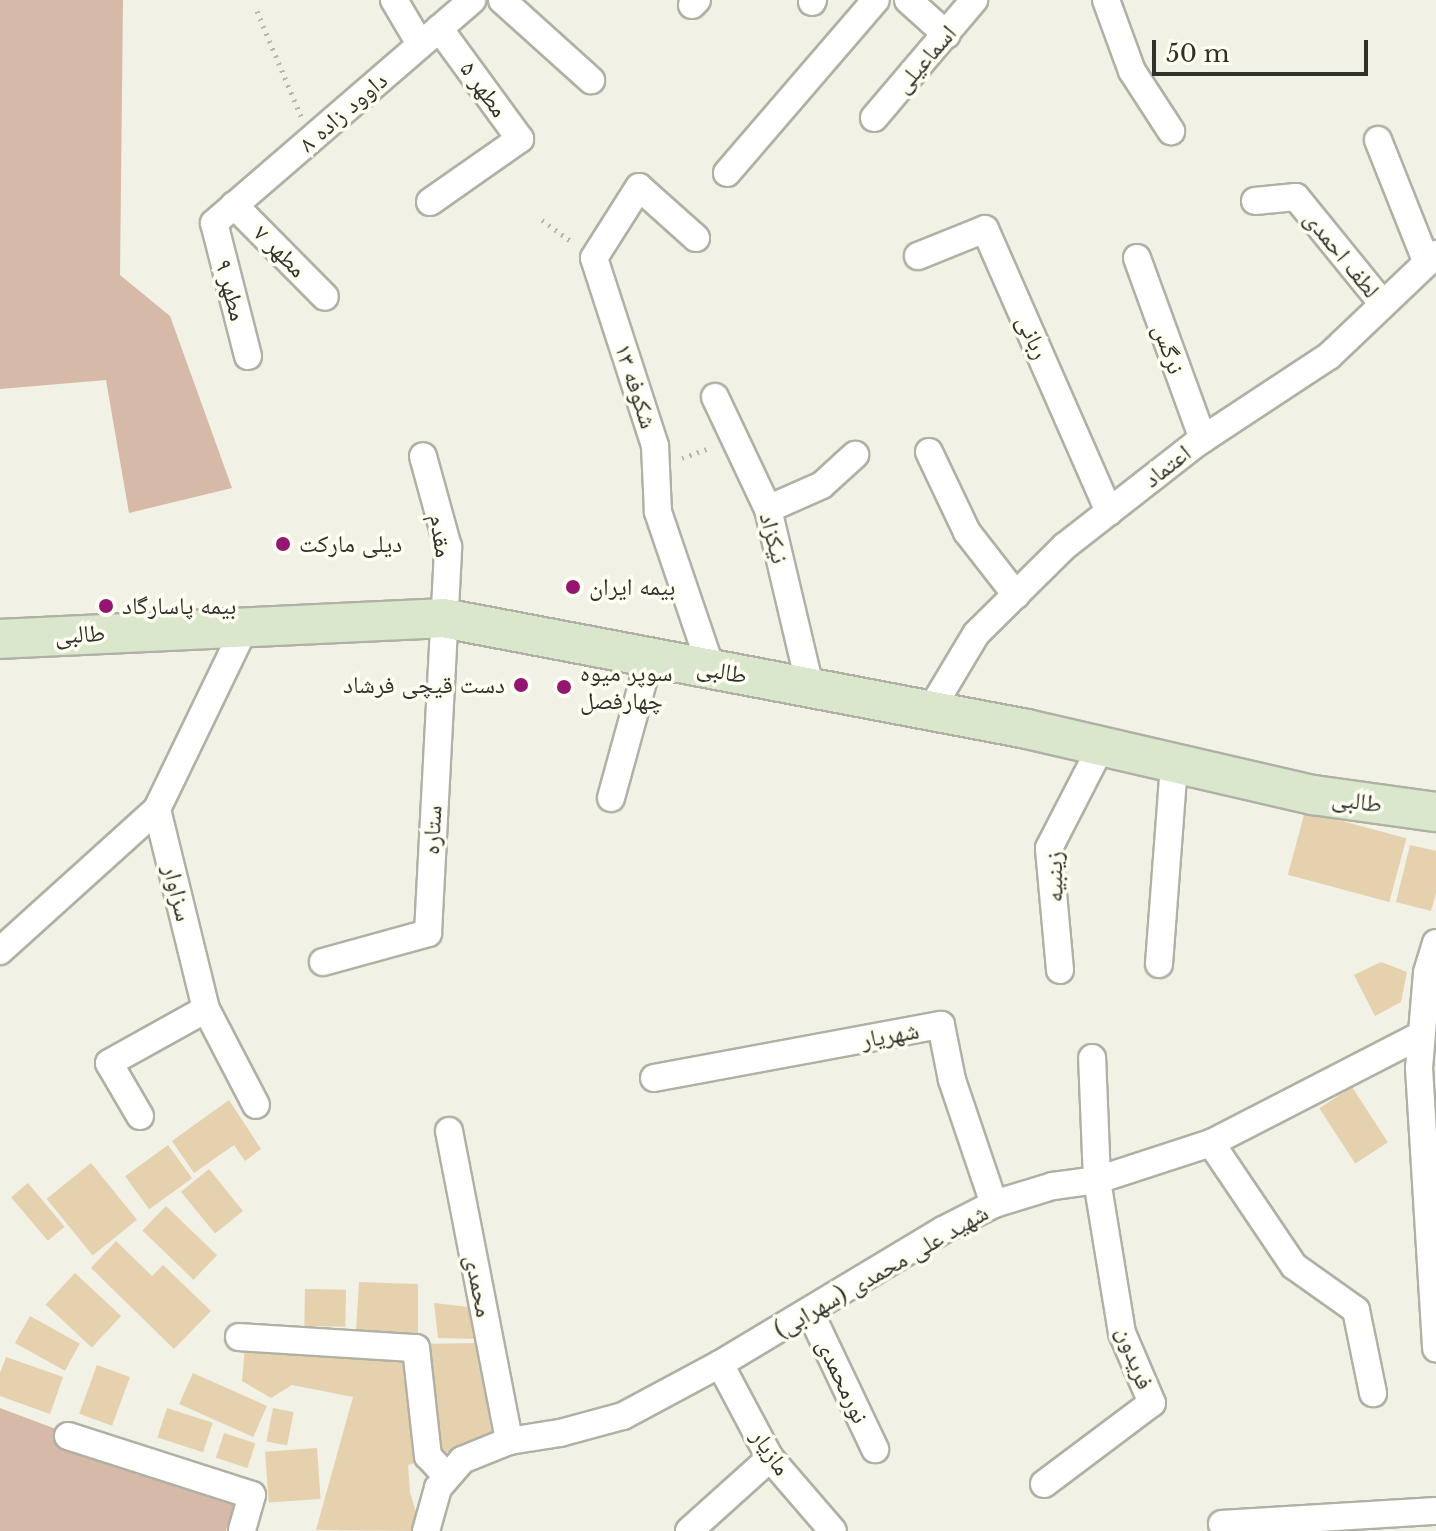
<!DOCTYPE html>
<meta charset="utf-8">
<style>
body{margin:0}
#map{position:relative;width:1436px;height:1531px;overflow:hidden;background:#f1f1e5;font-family:"Libre Baskerville","Noto Naskh Arabic",serif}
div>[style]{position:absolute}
.green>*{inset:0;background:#d6baa7}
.building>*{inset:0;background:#e5d1ae;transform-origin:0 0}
.path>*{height:5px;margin-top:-2.5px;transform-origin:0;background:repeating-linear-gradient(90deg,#b7b7ad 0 2px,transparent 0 8px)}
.roads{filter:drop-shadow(2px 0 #b0b0a5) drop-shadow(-2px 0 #b0b0a5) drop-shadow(0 2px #b0b0a5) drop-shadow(0 -2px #b0b0a5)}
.street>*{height:26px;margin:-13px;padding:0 13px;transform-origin:13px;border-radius:13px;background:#fff}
.secondary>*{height:38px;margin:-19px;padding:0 19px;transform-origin:19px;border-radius:19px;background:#dae7cc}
.dots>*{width:22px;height:22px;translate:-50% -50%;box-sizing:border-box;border:4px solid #fefef2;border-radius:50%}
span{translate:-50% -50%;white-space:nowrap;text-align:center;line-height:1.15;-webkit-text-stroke:7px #fefef2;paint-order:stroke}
.street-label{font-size:24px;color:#31312c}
.poi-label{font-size:24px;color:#31312c}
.left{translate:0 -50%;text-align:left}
.right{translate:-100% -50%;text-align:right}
.scale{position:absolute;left:1152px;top:40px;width:216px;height:36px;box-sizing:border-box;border:4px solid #31312c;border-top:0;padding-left:10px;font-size:24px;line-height:28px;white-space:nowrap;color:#31312c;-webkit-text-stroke:6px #fefef2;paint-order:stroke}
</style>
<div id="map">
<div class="green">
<div style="clip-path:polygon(0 0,123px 0,120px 275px,170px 316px,232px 488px,129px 513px,106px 380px,0 389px)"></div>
<div style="clip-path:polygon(0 1408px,237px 1497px,226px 1531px,0 1531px)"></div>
</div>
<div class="building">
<div style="left:1305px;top:811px;width:105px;height:66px;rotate:15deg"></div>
<div style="clip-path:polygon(1410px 845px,1436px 851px,1436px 893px,1431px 911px,1396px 902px)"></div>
<div style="clip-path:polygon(1381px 962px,1407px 972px,1401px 1002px,1375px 1016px,1354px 975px)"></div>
<div style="left:1352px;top:1087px;width:66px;height:39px;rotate:57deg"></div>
<div style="clip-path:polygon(229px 1100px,261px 1149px,245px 1161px,234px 1145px,194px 1173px,172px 1141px)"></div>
<div style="left:168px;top:1145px;width:41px;height:53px;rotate:54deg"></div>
<div style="left:91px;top:1163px;width:73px;height:57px;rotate:51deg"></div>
<div style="left:209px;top:1169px;width:54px;height:36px;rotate:51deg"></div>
<div style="left:28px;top:1183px;width:57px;height:22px;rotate:50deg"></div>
<div style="left:166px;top:1206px;width:71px;height:34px;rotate:44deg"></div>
<div style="clip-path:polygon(116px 1241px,152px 1276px,163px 1265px,211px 1311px,174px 1349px,91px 1268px)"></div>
<div style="left:75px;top:1273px;width:63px;height:43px;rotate:43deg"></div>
<div style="clip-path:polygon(359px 1282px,418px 1284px,418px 1340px,356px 1332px)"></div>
<div style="left:305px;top:1289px;width:41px;height:37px;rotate:1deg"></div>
<div style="clip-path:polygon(434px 1303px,477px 1308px,478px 1339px,438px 1338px)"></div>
<div style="left:30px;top:1316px;width:57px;height:31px;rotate:29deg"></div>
<div style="clip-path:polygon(246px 1335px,409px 1360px,419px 1462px,408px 1465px,410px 1492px,417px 1516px,413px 1531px,316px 1530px,353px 1397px,292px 1385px,271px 1398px,242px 1381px)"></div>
<div style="clip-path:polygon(477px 1343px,493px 1442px,435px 1455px,420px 1344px)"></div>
<div style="clip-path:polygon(6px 1357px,63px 1377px,50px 1414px,0 1396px,0 1373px)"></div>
<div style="left:97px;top:1365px;width:35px;height:52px;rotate:20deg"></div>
<div style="left:193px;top:1373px;width:81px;height:34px;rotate:24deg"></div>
<div style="left:167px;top:1408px;width:48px;height:31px;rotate:18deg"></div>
<div style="left:273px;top:1408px;width:21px;height:34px;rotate:11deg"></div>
<div style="left:224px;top:1433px;width:33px;height:26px;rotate:18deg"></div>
<div style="left:317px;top:1448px;width:51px;height:52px;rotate:86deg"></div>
</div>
<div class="path">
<div style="left:257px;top:11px;width:114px;rotate:67.3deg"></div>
<div style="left:542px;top:220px;width:39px;rotate:36deg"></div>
<div style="left:682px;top:458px;width:30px;rotate:-20deg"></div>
</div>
<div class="roads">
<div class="street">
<div style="left:394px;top:0;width:51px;rotate:59.4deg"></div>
<div style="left:502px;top:0;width:120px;rotate:42deg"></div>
<div style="left:908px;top:0;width:52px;rotate:41.9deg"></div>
<div style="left:1106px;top:0;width:76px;rotate:69.9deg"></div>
<div style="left:1132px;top:71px;width:72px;rotate:57deg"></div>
<div style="left:812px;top:2px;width:2px;rotate:-63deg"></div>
<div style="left:692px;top:5px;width:7px;rotate:-45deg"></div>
<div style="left:874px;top:118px;width:155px;rotate:-49.7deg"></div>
<div style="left:1378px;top:140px;width:132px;rotate:68.3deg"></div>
<div style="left:727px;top:173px;width:228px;rotate:-49.3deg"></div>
<div style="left:1255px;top:201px;width:41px;rotate:-5.6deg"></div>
<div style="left:1296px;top:197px;width:138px;rotate:50.9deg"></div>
<div style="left:430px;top:202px;width:110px;rotate:-35deg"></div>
<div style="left:520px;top:139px;width:137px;rotate:-126.1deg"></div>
<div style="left:234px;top:205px;width:129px;rotate:45.3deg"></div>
<div style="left:696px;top:238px;width:76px;rotate:-138.2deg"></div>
<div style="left:639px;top:187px;width:84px;rotate:122.4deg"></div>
<div style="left:594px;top:258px;width:198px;rotate:72deg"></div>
<div style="left:655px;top:446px;width:66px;rotate:87.4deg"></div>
<div style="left:658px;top:512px;width:165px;rotate:71.2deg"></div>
<div style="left:918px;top:256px;width:72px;rotate:-21.9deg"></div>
<div style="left:985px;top:229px;width:309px;rotate:66.3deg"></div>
<div style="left:1137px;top:258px;width:193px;rotate:70deg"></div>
<div style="left:248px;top:356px;width:137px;rotate:-104.3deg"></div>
<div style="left:214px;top:223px;width:341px;rotate:-40.8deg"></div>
<div style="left:715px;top:397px;width:124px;rotate:64.7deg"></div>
<div style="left:768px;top:509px;width:183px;rotate:76.7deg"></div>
<div style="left:929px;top:452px;width:89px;rotate:64.6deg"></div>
<div style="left:967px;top:532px;width:80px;rotate:52.1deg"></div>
<div style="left:768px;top:509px;width:59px;rotate:-24deg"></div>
<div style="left:822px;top:485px;width:45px;rotate:-42.3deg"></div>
<div style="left:930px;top:711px;width:90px;rotate:-59.1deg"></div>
<div style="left:976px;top:634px;width:125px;rotate:-44.7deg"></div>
<div style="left:1065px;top:546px;width:167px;rotate:-38deg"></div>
<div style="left:1197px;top:443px;width:158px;rotate:-33.4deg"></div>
<div style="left:1329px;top:356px;width:148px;rotate:-43.6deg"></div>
<div style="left:611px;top:798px;width:147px;rotate:-74.6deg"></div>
<div style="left:1436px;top:943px;width:31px;rotate:107deg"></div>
<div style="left:1427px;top:973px;width:95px;rotate:94.8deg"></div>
<div style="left:1419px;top:1068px;width:281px;rotate:86.5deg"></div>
<div style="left:0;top:951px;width:212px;rotate:-42.1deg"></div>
<div style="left:323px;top:962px;width:109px;rotate:-15.4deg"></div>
<div style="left:428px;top:933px;width:387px;rotate:-87deg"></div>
<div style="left:448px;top:547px;width:94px;rotate:-105.4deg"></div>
<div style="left:1159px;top:964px;width:202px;rotate:-85.7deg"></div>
<div style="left:1060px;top:970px;width:122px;rotate:-95.2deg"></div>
<div style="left:1049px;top:848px;width:114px;rotate:-62.8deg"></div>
<div style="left:206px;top:1009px;width:108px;rotate:62.5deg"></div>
<div style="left:654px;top:1078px;width:292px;rotate:-10.5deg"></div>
<div style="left:941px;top:1025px;width:56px;rotate:78.7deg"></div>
<div style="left:952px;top:1080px;width:131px;rotate:71.3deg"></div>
<div style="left:140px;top:1116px;width:61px;rotate:-120.3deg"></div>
<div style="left:109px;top:1063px;width:111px;rotate:-29.1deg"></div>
<div style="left:206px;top:1009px;width:206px;rotate:-103.8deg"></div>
<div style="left:157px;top:809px;width:204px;rotate:-64.2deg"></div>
<div style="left:449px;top:1131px;width:316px;rotate:79deg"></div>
<div style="left:1211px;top:1143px;width:148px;rotate:56deg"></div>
<div style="left:1294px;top:1266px;width:76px;rotate:35.4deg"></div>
<div style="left:1356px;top:1310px;width:85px;rotate:78.4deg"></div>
<div style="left:810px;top:1312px;width:152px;rotate:64.6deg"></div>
<div style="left:239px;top:1337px;width:177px;rotate:3.6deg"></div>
<div style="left:416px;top:1348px;width:109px;rotate:83.7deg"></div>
<div style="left:428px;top:1456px;width:26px;rotate:47deg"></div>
<div style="left:720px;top:1364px;width:106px;rotate:62deg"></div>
<div style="left:770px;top:1458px;width:96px;rotate:49.2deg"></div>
<div style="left:68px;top:1436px;width:193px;rotate:17.8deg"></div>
<div style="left:252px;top:1495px;width:36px;rotate:106deg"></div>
<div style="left:1044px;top:1484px;width:135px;rotate:-36.9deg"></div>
<div style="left:1152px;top:1403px;width:76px;rotate:-113.2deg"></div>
<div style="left:1122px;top:1333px;width:155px;rotate:-99.3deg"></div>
<div style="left:1097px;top:1180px;width:122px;rotate:-92.3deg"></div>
<div style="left:1222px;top:1524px;width:214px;rotate:-3.5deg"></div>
<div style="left:426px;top:1531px;width:45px;rotate:-74.4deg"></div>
<div style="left:438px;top:1488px;width:37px;rotate:-49deg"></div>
<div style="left:462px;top:1460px;width:51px;rotate:-22deg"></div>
<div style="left:509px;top:1441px;width:52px;rotate:-8.9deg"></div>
<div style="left:560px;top:1433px;width:65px;rotate:-15.1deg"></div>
<div style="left:623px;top:1416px;width:110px;rotate:-28.2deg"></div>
<div style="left:720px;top:1364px;width:260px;rotate:-31deg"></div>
<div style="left:943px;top:1230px;width:57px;rotate:-27deg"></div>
<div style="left:994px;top:1204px;width:62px;rotate:-17deg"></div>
<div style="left:1053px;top:1186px;width:44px;rotate:-7.8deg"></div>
<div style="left:1097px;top:1180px;width:120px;rotate:-18deg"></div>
<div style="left:1211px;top:1143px;width:236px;rotate:-27.2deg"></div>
<div style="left:689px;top:1531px;width:109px;rotate:-42deg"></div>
</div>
<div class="secondary">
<div style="left:0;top:639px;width:443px;rotate:-2.7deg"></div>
<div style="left:443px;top:618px;width:594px;rotate:10.76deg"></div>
<div style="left:1027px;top:729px;width:294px;rotate:13deg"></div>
<div style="left:1313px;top:795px;width:124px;rotate:7.9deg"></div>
</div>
</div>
<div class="dots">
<div style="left:283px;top:544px;background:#951670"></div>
<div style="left:573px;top:587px;background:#951670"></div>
<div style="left:106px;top:606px;background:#951670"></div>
<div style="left:521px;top:685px;background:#951670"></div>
<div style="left:564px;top:687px;background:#951670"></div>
</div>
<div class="street-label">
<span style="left:925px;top:59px;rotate:-49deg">اسماعیلی</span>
<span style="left:484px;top:89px;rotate:54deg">مطهر ۵</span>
<span style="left:343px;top:112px;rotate:-41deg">داوود زاده ۸</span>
<span style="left:280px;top:251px;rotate:45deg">مطهر ۷</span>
<span style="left:1342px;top:254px;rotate:51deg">لطف احمدی</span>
<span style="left:231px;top:290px;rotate:75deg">مطهر ۹</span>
<span style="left:1033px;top:337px;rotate:66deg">ربانی</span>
<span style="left:1169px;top:349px;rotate:71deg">نرگس</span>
<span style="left:636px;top:386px;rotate:72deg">شکوفه ۱۳</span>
<span style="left:1167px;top:466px;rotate:-38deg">اعتماد</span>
<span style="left:441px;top:536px;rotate:81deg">مقدم</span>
<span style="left:774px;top:538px;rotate:75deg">نیکزاد</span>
<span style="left:80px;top:634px;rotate:-3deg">طالبی</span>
<span style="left:722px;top:671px;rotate:11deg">طالبی</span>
<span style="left:1357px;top:801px;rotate:8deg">طالبی</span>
<span style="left:432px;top:830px;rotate:-87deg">ستاره</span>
<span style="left:1054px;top:877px;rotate:-91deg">زینبیه</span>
<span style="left:178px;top:893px;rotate:76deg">سزاوار</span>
<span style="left:890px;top:1035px;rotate:-10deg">شهریار</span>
<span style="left:881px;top:1271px;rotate:-30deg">شهید علی محمدی (سهرابی)</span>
<span style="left:479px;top:1286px;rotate:79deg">محمدی</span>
<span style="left:1135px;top:1358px;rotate:70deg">فریدون</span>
<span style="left:843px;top:1381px;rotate:65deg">نورمحمدی</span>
<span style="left:771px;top:1452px;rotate:56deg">مازیار</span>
</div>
<div class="poi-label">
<span class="left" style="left:299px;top:544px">دیلی مارکت</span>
<span class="left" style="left:589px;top:587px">بیمه ایران</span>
<span class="left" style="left:122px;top:606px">بیمه پاسارگاد</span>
<span class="left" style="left:580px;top:687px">سوپر میوه<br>چهارفصل</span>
<span class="right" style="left:505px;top:685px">دست قیچی فرشاد</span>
</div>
<div class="scale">50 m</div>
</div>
